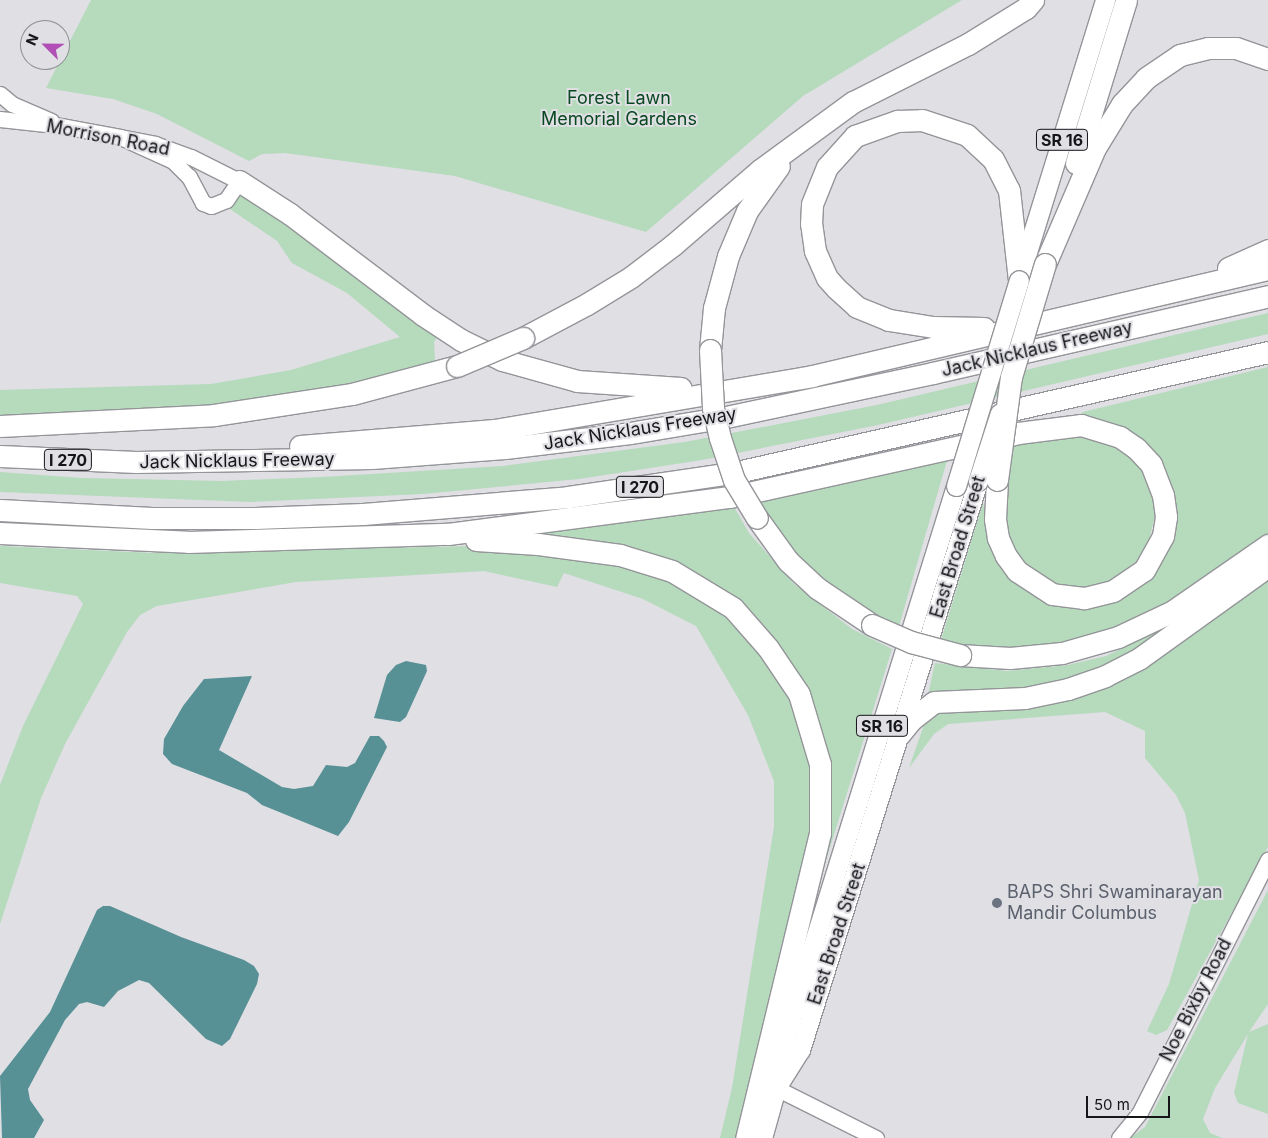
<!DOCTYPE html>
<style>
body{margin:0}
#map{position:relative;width:1268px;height:1138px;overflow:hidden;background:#dfdfe4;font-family:Inter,sans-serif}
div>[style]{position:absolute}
.green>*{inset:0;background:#b5dabc}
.water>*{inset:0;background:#579095}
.roads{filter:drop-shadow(1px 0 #949599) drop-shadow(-1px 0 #949599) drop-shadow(0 1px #949599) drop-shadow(0 -1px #949599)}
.minor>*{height:15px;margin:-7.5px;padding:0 7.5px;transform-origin:7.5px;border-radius:7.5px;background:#fff}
.major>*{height:19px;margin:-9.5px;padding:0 9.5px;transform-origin:9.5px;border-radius:9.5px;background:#fff}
.highway>*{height:21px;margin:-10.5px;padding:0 10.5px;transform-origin:10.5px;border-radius:10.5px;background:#fff}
.bridges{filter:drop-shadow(1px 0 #949599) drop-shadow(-1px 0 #949599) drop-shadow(0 1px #949599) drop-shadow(0 -1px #949599)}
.major-bridge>*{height:19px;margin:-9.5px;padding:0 9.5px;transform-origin:9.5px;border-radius:9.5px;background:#fff}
.highway-bridge>*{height:21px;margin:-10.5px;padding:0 10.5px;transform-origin:10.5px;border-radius:10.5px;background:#fff}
.dots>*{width:14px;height:14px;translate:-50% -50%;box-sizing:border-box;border:2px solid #dfdfe4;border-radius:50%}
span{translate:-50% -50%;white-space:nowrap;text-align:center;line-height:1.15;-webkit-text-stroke:4px #dfdfe4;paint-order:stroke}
.shield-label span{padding:1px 4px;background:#dfdfe4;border:1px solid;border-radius:4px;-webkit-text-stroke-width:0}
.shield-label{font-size:16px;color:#151617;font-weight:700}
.park-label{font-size:18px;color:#084821}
.street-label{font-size:18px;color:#151617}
.worship-label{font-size:18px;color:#5b616d}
.left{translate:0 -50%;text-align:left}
.north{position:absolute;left:20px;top:20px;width:50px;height:50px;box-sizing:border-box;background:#dfdfe4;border:1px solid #8e8f92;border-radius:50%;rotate:293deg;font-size:14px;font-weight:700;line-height:20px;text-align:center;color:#151617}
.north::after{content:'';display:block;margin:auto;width:18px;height:22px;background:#b14fb6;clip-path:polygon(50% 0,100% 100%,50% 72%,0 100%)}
.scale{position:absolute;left:1086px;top:1096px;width:84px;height:22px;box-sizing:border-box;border:2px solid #151617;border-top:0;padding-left:6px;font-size:15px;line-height:18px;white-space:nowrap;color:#151617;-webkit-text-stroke:4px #dfdfe4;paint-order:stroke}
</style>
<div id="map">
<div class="green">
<div style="clip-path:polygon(91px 0,962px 0,803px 96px,646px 232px,455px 176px,285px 153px,262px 154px,249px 161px,157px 114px,113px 99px,46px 88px)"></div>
<div style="clip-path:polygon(241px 189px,438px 336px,434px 342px,435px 362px,355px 386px,288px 397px,137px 413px,0 416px,0 390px,211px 384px,291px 370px,400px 337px,347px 293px,292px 263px,277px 241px,230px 209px)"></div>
<div style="clip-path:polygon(1268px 313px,1268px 334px,878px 425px,702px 460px,579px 479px,423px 494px,251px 502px,0 492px,0 472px,82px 478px,221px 481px,322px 477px,503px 466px,685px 442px,877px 405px)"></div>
<div style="clip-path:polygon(1268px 367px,1268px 534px,1179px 597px,1098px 636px,1030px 650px,970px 647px,941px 640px,983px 503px,986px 522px,1049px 600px,1154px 567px,1163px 476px,1078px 416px,1083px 412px)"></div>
<div style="clip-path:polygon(1078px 434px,1106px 442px,1132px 459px,1143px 471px,1154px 493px,1155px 515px,1149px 541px,1136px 562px,1111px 581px,1085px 588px,1054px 585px,1033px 575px,1006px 543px,1000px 497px,1012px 443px)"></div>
<div style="clip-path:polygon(948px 457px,899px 626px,879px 618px,832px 589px,790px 550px,757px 501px)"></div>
<div style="clip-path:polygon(733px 505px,749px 533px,794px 584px,852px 629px,892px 649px,808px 918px,822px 748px,725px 596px,529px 533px)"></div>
<div style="clip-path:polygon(0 546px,154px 553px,474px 546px,620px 562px,685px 585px,744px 629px,786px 685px,811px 759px,811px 845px,736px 1138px,720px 1138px,732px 1088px,774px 827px,774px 781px,748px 715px,696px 626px,643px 599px,564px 573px,557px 587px,484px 571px,296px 582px,157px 606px,140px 615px,127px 632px,65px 744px,41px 798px,0 924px,0 785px,23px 726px,83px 604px,77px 596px,0 583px)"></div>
<div style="clip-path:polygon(1268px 575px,1268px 847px,1167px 1030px,1156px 1035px,1147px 1031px,1169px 984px,1199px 880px,1185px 813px,1176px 795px,1145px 758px,1145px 731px,1105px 712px,948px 724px,934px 734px,909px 768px,926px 719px,932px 712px,1038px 703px)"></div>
<div style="clip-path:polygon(1167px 627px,1121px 661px,1048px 687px,928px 695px,935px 663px,1007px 671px,1068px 665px,1106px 656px)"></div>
<div style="clip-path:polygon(1268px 890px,1268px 1004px,1249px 1032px,1268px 1024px,1268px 1114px,1238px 1103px,1234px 1093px,1248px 1034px,1215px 1088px,1203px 1119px,1210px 1133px,1222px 1138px,1130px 1138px,1145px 1127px)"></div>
</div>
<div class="water">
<div style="clip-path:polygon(406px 661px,426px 665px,427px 671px,406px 717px,400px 722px,374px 718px,387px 675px,396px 665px)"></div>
<div style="clip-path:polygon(252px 676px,219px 750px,282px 787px,294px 789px,313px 786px,326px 765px,347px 767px,355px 763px,370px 736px,379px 736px,384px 741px,387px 747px,349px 822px,338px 836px,262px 805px,247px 793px,172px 764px,163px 754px,164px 739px,183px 706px,204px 679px)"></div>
<div style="clip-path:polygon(103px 906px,110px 906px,181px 937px,244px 960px,254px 966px,259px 974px,257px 984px,230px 1039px,222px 1046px,206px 1039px,149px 983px,139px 980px,118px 991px,104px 1007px,87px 1002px,79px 1004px,65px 1020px,28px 1089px,30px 1100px,44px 1120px,34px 1138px,2px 1138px,0 1076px,50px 1012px,97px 910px)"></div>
</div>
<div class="roads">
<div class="minor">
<div style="left:0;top:94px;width:16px;rotate:40deg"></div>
<div style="left:12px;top:104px;width:43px;rotate:23.6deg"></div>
<div style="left:0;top:119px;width:62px;rotate:6.4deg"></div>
<div style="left:62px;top:126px;width:59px;rotate:10.7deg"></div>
<div style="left:120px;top:137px;width:36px;rotate:11deg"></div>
<div style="left:155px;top:144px;width:38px;rotate:20deg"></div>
<div style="left:191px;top:157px;width:54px;rotate:26.6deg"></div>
<div style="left:239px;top:181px;width:23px;rotate:124deg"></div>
<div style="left:226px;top:200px;width:16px;rotate:158deg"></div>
<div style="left:211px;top:206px;width:9px;rotate:-159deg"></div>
<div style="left:203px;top:203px;width:30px;rotate:-118deg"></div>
<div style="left:189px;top:177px;width:23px;rotate:-135deg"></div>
<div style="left:173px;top:161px;width:58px;rotate:-155.6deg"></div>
<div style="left:776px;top:1088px;width:112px;rotate:26.6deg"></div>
<div style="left:1119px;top:1138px;width:33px;rotate:-51deg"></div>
<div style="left:1140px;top:1112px;width:283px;rotate:-63.1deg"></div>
</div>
<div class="major">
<div style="left:1019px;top:278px;width:291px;rotate:-72.8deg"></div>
<div style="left:779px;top:1083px;width:39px;rotate:-58deg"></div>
<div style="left:800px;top:1050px;width:596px;rotate:-72.63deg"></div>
<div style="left:762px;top:1138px;width:52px;rotate:-74.4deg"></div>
<div style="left:776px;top:1088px;width:43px;rotate:-82.1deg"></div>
<div style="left:782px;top:1045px;width:585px;rotate:-72.71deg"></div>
</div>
<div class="highway">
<div style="left:1076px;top:163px;width:170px;rotate:-72.9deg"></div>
<div style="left:239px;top:181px;width:61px;rotate:32.9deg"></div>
<div style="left:290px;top:214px;width:167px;rotate:37.2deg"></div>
<div style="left:423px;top:315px;width:45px;rotate:33.3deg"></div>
<div style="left:461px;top:340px;width:46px;rotate:26deg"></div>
<div style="left:502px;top:360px;width:78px;rotate:15.6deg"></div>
<div style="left:577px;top:381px;width:104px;rotate:3.9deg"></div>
<div style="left:1045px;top:264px;width:126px;rotate:-66.7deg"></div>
<div style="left:1095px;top:148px;width:52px;rotate:-58.5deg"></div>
<div style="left:1122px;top:104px;width:35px;rotate:-47deg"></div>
<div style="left:1146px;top:78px;width:41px;rotate:-34.1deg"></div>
<div style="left:1180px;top:55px;width:29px;rotate:-14deg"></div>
<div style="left:1208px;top:48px;width:28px"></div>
<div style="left:1236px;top:48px;width:34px;rotate:19deg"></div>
<div style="left:1228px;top:268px;width:44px;rotate:-24.2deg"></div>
<div style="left:984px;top:328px;width:51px;rotate:-178.9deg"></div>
<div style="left:933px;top:327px;width:45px;rotate:-171deg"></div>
<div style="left:889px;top:320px;width:35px;rotate:-158deg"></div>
<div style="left:857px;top:307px;width:28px;rotate:-138deg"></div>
<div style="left:836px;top:288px;width:13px;rotate:-132deg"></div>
<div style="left:827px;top:278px;width:30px;rotate:-114deg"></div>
<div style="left:815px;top:251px;width:27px;rotate:-98deg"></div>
<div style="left:811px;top:224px;width:20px;rotate:-87deg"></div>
<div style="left:812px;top:204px;width:40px;rotate:-68deg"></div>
<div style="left:827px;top:167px;width:42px;rotate:-47.9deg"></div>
<div style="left:855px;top:136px;width:45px;rotate:-19.7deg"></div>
<div style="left:897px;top:121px;width:25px;rotate:-2deg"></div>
<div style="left:922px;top:120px;width:47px;rotate:18.4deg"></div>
<div style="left:967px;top:135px;width:35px;rotate:43deg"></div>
<div style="left:993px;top:159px;width:35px;rotate:63deg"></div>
<div style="left:1009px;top:190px;width:91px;rotate:83.7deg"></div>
<div style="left:523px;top:338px;width:72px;rotate:-28deg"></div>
<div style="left:587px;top:304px;width:52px;rotate:-31.5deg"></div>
<div style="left:631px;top:277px;width:53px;rotate:-37.3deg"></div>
<div style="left:673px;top:245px;width:115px;rotate:-40.8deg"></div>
<div style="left:760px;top:170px;width:115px;rotate:-36.2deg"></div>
<div style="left:853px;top:102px;width:129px;rotate:-26.8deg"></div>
<div style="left:968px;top:44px;width:68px;rotate:-31.8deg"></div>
<div style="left:1026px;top:8px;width:11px;rotate:-49deg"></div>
<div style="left:710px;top:350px;width:42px;rotate:-84.6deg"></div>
<div style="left:714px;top:308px;width:54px;rotate:-74.9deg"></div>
<div style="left:728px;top:256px;width:49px;rotate:-67.1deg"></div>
<div style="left:747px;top:211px;width:55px;rotate:-54.6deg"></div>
<div style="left:0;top:426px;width:214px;rotate:-2.9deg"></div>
<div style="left:214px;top:415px;width:140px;rotate:-8.7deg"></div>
<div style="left:352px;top:394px;width:109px;rotate:-14.9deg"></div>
<div style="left:300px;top:446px;width:195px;rotate:-4.7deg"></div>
<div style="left:494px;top:430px;width:323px;rotate:-9.6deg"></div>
<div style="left:812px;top:376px;width:468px;rotate:-13.2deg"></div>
<div style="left:0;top:456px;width:136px;rotate:2.5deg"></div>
<div style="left:136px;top:462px;width:236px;rotate:-1deg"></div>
<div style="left:372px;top:458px;width:133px;rotate:-4.3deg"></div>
<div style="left:505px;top:448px;width:126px;rotate:-6.8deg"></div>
<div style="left:630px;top:433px;width:92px;rotate:-9.4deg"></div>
<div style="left:721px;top:418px;width:217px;rotate:-12deg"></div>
<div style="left:933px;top:373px;width:344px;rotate:-12.9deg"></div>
<div style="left:0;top:510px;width:152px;rotate:3deg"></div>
<div style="left:152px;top:518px;width:103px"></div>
<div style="left:255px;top:518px;width:108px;rotate:-2.1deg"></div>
<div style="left:363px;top:514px;width:206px;rotate:-4.7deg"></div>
<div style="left:568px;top:497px;width:171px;rotate:-8.4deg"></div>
<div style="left:737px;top:472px;width:544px;rotate:-12.73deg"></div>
<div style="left:757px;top:518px;width:53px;rotate:54.2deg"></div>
<div style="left:788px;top:561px;width:40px;rotate:43deg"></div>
<div style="left:817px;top:588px;width:66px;rotate:33.9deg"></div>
<div style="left:0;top:533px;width:188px;rotate:2.7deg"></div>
<div style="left:188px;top:542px;width:260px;rotate:-1.8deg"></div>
<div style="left:448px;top:534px;width:284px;rotate:-7.5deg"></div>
<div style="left:730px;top:497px;width:295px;rotate:-12.5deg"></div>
<div style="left:1018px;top:433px;width:64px;rotate:-7.2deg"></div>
<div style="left:1081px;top:425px;width:41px;rotate:17.1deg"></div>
<div style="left:1120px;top:437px;width:19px;rotate:35deg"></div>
<div style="left:1136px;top:448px;width:22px;rotate:47deg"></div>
<div style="left:1151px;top:464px;width:33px;rotate:69deg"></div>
<div style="left:1163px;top:495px;width:22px;rotate:82deg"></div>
<div style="left:1166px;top:517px;width:19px;rotate:99deg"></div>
<div style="left:1163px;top:536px;width:39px;rotate:119deg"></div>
<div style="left:1144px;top:570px;width:37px;rotate:146deg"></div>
<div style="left:1113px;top:591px;width:30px;rotate:166deg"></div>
<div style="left:1084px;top:598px;width:32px;rotate:-173deg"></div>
<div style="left:1052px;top:594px;width:42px;rotate:-146.7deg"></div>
<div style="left:1017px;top:571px;width:19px;rotate:-126deg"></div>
<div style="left:1006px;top:556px;width:20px;rotate:-114deg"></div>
<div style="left:998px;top:538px;width:19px;rotate:-99deg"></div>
<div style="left:995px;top:519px;width:39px;rotate:-87deg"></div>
<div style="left:476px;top:540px;width:62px;rotate:3.7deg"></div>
<div style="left:538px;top:544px;width:83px;rotate:7.6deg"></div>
<div style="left:620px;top:555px;width:54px;rotate:17.1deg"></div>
<div style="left:672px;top:571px;width:71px;rotate:31.2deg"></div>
<div style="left:733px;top:608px;width:53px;rotate:48.8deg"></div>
<div style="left:768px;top:648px;width:55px;rotate:56deg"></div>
<div style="left:799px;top:694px;width:73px;rotate:73.3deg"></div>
<div style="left:820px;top:764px;width:69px;rotate:90deg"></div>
<div style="left:820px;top:833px;width:314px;rotate:103.6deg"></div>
<div style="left:960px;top:655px;width:50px;rotate:3.4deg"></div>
<div style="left:1010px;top:658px;width:52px;rotate:-5.5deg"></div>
<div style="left:1062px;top:653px;width:58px;rotate:-15.9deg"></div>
<div style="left:1118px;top:637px;width:61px;rotate:-25.3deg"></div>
<div style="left:1173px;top:611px;width:116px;rotate:-34.8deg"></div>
<div style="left:899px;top:735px;width:19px;rotate:-51deg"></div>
<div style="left:911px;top:720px;width:29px;rotate:-38deg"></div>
<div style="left:934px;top:702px;width:91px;rotate:-2.5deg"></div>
<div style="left:1025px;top:698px;width:44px;rotate:-11.8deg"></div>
<div style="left:1068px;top:689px;width:39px;rotate:-19deg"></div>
<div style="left:1105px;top:676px;width:39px;rotate:-27deg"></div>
<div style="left:1140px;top:658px;width:158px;rotate:-35.7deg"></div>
</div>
</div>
<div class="bridges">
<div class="major-bridge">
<div style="left:978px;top:481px;width:71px;rotate:-72.1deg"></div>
<div style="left:956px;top:486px;width:215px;rotate:-73deg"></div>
</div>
<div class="highway-bridge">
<div style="left:710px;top:350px;width:58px;rotate:87deg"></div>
<div style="left:713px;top:408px;width:31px;rotate:77deg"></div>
<div style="left:720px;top:438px;width:44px;rotate:71.6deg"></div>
<div style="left:734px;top:480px;width:44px;rotate:58.8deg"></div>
<div style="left:457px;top:366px;width:72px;rotate:-23deg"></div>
<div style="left:997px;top:480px;width:104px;rotate:-82.3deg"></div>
<div style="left:1011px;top:377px;width:118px;rotate:-73.3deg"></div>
<div style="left:872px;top:625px;width:43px;rotate:23.6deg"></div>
<div style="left:911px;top:642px;width:51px;rotate:14.9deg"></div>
</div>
</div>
<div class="dots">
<div style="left:997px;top:903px;background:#6b7280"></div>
</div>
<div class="shield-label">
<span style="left:1062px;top:140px">SR 16</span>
<span style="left:68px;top:460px">I 270</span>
<span style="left:640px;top:487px">I 270</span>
<span style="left:882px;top:726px">SR 16</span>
</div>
<div class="park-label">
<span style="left:619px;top:109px">Forest Lawn<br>Memorial Gardens</span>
</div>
<div class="street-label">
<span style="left:108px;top:138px;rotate:11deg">Morrison Road</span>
<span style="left:1037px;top:349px;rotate:-13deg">Jack Nicklaus Freeway</span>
<span style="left:640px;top:429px;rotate:-9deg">Jack Nicklaus Freeway</span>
<span style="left:237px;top:461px;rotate:-1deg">Jack Nicklaus Freeway</span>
<span style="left:958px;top:547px;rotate:-73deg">East Broad Street</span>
<span style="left:837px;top:934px;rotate:-72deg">East Broad Street</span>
<span style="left:1196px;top:1000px;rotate:-63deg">Noe Bixby Road</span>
</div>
<div class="worship-label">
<span class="left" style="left:1007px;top:903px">BAPS Shri Swaminarayan<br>Mandir Columbus</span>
</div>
<div class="north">N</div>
<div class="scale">50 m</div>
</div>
